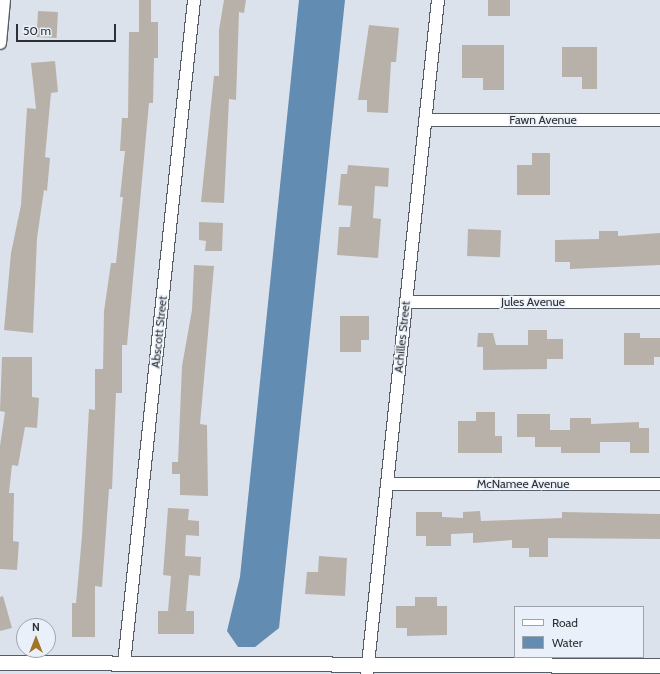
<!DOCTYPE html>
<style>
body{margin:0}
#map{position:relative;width:660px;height:674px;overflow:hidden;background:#dce2eb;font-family:Cabin,sans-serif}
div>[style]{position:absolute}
.water>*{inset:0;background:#628cb1}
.building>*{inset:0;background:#b8b1a9;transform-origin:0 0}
.roads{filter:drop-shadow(1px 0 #585d65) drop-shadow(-1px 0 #585d65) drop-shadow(0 1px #585d65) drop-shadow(0 -1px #585d65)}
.minor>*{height:12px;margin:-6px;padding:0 6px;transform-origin:6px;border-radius:6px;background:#fff}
.tertiary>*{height:14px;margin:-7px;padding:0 7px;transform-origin:7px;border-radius:7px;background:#fff}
span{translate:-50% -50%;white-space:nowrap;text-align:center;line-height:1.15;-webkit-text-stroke:3px #eaf0f9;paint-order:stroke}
.street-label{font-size:12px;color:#2e3134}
.legend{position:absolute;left:514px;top:606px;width:130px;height:52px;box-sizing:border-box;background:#eaf0f9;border:1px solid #9fa4aa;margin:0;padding:5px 7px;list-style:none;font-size:12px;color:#2e3134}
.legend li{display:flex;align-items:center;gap:8px;height:20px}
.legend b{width:20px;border:1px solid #9fa4aa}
.north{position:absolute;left:16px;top:618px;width:40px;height:40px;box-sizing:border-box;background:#eaf0f9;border:1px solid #9fa4aa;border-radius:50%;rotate:0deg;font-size:11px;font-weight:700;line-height:16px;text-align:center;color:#2e3134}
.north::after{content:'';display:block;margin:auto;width:14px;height:18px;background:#a27426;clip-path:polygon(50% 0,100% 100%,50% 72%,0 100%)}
.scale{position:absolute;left:16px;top:24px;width:100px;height:18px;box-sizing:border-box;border:2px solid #2e3134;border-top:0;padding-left:5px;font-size:12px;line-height:14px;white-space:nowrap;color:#2e3134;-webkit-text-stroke:3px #eaf0f9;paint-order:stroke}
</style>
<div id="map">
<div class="water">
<div style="clip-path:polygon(299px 0,345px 0,279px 628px,255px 647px,238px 647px,227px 631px,240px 577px)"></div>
</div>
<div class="building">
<div style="clip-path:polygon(139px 0,151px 0,151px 22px,158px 22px,158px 58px,154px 58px,153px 103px,149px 103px,127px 345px,122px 345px,122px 393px,116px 393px,112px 489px,109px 489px,102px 587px,95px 586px,95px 637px,72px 637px,72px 603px,76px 603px,82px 536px,89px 409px,95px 410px,95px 369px,103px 369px,104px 311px,111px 263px,116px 263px,123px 197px,120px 197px,125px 151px,120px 151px,122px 118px,128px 118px,129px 32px,139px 32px)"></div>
<div style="clip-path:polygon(224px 0,246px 0,244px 13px,239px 12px,236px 100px,229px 99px,224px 203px,201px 202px,214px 76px,219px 76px,219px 30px)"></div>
<div style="left:488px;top:0;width:22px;height:16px"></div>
<div style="left:38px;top:11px;width:20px;height:26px;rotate:3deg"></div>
<div style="clip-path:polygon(369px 25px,399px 28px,396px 62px,391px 62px,388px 113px,367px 112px,367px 100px,358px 100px)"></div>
<div style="clip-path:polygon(462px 45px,504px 45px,504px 90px,483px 90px,483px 78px,462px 78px)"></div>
<div style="clip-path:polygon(562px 47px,597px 47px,597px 89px,582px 89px,582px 77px,562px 77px)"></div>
<div style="clip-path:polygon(55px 61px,58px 92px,51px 93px,45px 157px,50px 158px,47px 191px,44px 190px,37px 238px,33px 333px,4px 330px,11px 253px,21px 205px,27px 108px,36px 109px,31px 63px)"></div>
<div style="clip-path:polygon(532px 153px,550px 153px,550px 195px,517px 195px,517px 165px,532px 165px)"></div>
<div style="clip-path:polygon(348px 165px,389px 168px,388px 187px,375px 186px,373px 218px,381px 219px,378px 258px,337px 255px,339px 227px,350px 227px,352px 206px,338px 205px,341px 174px,347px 174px)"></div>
<div style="clip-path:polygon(199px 222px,223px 223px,222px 251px,205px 251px,206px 241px,199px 240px)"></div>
<div style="left:468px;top:229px;width:33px;height:27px;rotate:2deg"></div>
<div style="clip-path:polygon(599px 231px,618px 231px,618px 236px,660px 233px,660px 265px,570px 269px,570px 262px,555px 262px,555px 240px,599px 239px)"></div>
<div style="clip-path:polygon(194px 265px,214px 266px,200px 424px,207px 425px,208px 496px,180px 495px,180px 474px,172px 474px,172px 462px,178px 462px,182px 366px,192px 310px)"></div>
<div style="clip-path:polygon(340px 316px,369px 316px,369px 340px,361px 340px,361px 352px,340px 352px)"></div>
<div style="clip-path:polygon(528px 330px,547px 330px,547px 339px,563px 339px,563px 359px,547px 359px,547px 369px,483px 370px,483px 347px,477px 347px,478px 333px,493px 333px,496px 345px,528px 345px)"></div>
<div style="clip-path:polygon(624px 333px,640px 333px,640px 338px,660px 338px,660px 357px,654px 357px,654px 365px,624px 365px)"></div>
<div style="clip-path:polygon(2px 357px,32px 357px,32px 397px,39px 398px,37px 428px,25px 427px,18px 466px,12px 465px,9px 493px,14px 493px,13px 541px,19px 542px,17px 570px,0 569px,0 446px,5px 412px,0 411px)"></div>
<div style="clip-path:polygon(476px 412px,495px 412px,495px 436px,502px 436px,502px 453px,458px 453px,458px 421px,476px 421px)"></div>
<div style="clip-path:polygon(517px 414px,550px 414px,550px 430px,570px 430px,570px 418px,591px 418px,591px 424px,639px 422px,639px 428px,649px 428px,649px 453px,630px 453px,630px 442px,600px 442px,600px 453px,561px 453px,561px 447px,535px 447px,535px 437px,517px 437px)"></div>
<div style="clip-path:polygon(168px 508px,189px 509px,188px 520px,199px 521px,199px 536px,186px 535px,185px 556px,201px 557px,200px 576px,189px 575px,186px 611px,194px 611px,194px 634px,158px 634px,158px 611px,168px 611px,171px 576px,163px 575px)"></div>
<div style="clip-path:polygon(480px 511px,481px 521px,562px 518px,562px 512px,660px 514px,660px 539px,548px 538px,548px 557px,529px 557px,529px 548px,512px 548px,512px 540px,473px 543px,473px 533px,451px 534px,451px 546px,426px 546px,426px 536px,416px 536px,416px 512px,442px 512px,442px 517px,463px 518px,463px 512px)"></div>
<div style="clip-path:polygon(319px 556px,347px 558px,345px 596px,305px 594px,307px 572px,318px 572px)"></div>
<div style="clip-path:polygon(3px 596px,12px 628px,0 631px,0 597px)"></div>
<div style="clip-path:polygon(415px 597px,437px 597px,437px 606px,447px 606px,447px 635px,407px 636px,407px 628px,396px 628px,396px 606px,415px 606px)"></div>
</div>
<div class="roads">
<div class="minor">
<div style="left:0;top:43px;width:43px;rotate:-84.7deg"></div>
<div style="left:425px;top:120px;width:235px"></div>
<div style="left:406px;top:302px;width:254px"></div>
<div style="left:387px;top:484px;width:273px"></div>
<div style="left:124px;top:664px;width:668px;rotate:-83.98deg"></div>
<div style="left:367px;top:674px;width:678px;rotate:-83.99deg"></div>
</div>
<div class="tertiary">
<div style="left:0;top:663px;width:660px;rotate:0.26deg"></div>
</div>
</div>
<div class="street-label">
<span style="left:543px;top:120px">Fawn Avenue</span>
<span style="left:533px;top:302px">Jules Avenue</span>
<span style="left:159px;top:332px;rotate:-84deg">Abscott Street</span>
<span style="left:402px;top:337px;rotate:-84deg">Achilles Street</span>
<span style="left:523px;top:484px">McNamee Avenue</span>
</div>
<ul class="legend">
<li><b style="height:5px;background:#fff"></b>Road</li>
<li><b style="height:11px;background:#628cb1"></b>Water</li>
</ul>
<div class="north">N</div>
<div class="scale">50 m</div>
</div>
